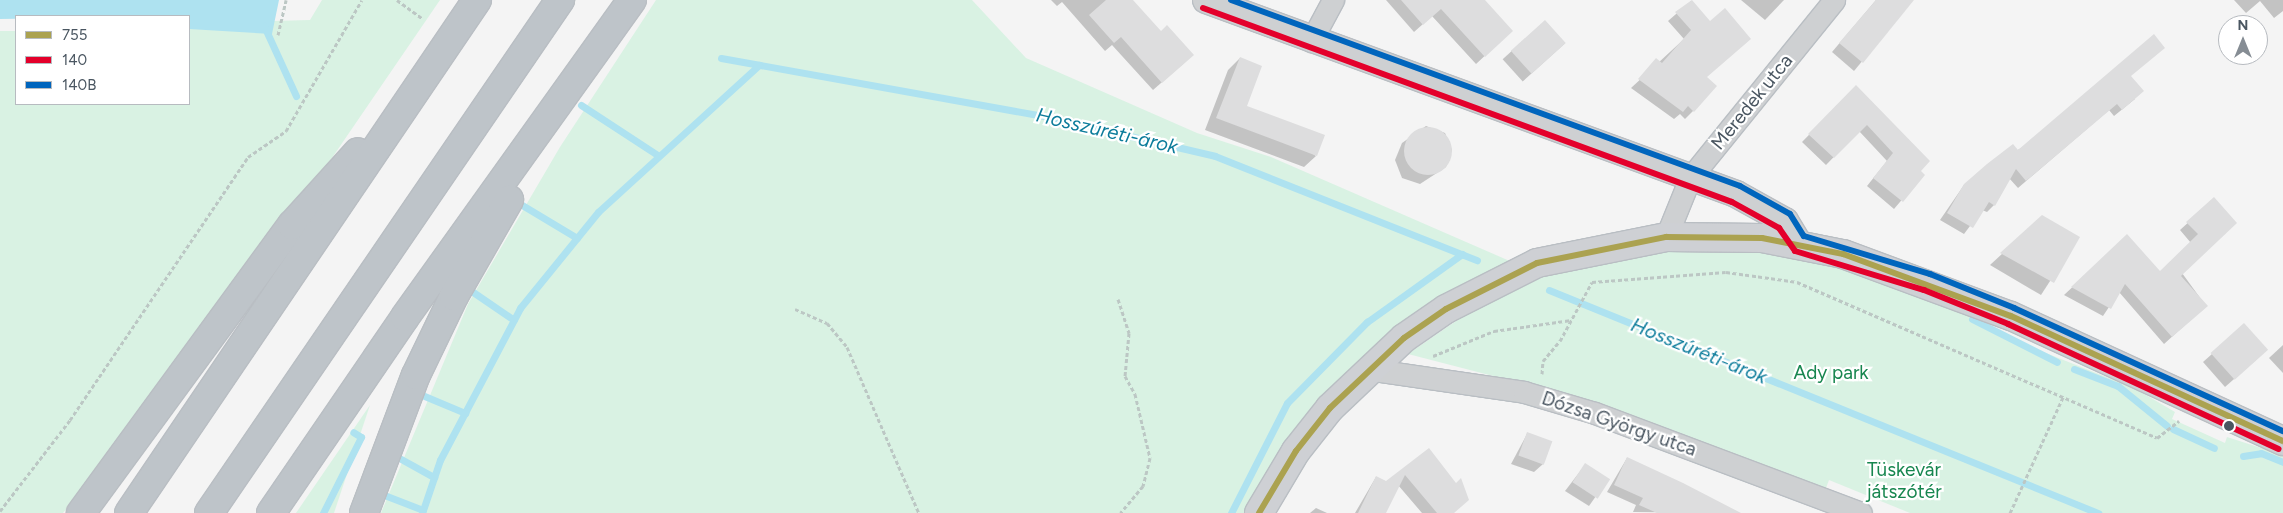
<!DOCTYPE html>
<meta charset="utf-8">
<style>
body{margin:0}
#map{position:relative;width:2283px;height:513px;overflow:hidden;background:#f4f4f4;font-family:Figtree,sans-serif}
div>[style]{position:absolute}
.green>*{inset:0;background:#d9f2e3}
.water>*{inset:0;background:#aee2f0}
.shadow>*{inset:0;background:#0003;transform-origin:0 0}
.stream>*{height:7px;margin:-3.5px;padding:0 3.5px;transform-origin:3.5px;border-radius:3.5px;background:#aee2f0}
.building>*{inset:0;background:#ddddde;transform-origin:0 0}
.round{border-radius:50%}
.path>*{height:3px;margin-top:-1.5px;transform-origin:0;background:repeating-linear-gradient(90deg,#bcc7c4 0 4px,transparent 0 6.5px)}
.roads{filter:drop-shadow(1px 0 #b9bec3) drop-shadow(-1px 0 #b9bec3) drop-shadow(0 1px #b9bec3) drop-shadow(0 -1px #b9bec3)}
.minor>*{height:21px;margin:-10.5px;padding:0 10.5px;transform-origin:10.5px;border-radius:10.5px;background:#ced0d2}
.tertiary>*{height:26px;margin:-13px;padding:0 13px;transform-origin:13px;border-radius:13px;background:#ced0d2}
.secondary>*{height:28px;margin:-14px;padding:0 14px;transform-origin:14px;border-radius:14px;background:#ced0d4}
.motorway>*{height:28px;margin:-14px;padding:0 14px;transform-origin:14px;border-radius:14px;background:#bec4c9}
.bus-1>*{height:6px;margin:-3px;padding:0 3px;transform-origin:3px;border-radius:3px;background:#aba250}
.bus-2>*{height:6px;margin:-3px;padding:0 3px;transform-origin:3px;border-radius:3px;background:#e4002b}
.bus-3>*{height:6px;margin:-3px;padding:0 3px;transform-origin:3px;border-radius:3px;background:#0065bd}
.dots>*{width:14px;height:14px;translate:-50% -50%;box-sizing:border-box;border:2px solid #fff;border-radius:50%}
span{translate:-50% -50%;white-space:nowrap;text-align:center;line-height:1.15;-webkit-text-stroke:4.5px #fff;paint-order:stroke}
.street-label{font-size:19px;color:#4a5661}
.park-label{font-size:19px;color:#17864f}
.water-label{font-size:20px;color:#0c7c9b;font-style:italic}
.legend{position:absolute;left:15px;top:15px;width:175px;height:90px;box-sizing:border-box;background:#fff;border:1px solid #b7bbc0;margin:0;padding:6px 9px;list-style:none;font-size:15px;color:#4a5661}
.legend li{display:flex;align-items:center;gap:10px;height:25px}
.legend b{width:25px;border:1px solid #b7bbc0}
.north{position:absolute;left:2218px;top:15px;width:50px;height:50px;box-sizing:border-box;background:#fff;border:1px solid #b7bbc0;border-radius:50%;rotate:0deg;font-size:14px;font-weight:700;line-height:20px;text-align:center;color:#4a5661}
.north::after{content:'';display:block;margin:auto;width:18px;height:22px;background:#868d94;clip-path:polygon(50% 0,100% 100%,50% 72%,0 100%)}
</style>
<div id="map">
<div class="green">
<div style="clip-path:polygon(322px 0,440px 0,243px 288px,63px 513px,0 513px,0 31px,16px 31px,16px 104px,189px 104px,189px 23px,310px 20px)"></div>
<div style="clip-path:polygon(656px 0,972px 0,1026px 58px,1197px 133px,1271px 157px,1512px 262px,1416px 314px,1356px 364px,1310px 413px,1247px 513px,381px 513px,468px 304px,560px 147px)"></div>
<div style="clip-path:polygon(1671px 249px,1766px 252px,1841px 266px,1933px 296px,2023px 344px,2134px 388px,2175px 412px,2172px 419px,2225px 443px,2227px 437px,2283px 455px,2283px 513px,1910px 513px,1829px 480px,1826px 488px,1597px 403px,1408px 354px,1475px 308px,1547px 275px)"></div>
<div style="clip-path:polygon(370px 405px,334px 513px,296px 513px)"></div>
</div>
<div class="water">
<div style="clip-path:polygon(0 0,279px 0,272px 34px,189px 29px,189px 16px,0 19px)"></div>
</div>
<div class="shadow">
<div style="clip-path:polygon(1051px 0,1131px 0,1184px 63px,1153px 90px,1112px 45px,1105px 51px,1062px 2px,1057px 6px)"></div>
<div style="clip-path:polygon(1386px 0,1468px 0,1503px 39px,1476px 64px,1432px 16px,1414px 32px)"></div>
<div style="clip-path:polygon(1741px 0,1784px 0,1765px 20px)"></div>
<div style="clip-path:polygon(1876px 0,1913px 0,1854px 71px,1832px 52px)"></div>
<div style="clip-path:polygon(2234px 0,2283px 0,2283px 11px,2274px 18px,2260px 1px,2246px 13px)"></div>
<div style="clip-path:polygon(1691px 1px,1710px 23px,1706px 78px,1693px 111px,1685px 119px,1680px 114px,1674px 119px,1631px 88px,1684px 39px,1668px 21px)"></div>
<div style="left:1545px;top:21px;width:30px;height:57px;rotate:48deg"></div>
<div style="clip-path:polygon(1240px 58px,1246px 106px,1316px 156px,1304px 167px,1205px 130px,1228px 70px)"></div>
<div style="clip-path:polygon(2130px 77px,2135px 99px,2114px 116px,2109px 110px,2018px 188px,2009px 178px,1994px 205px,1987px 212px,1982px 210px,1964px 234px,1940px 220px,1964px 185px)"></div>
<div style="clip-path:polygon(1856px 87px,1923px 175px,1894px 209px,1867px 186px,1887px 161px,1859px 131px,1826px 165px,1802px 142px)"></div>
<div style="clip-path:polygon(1426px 126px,1445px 133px,1452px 150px,1446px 167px,1420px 184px,1402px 178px,1395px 160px,1402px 143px)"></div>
<div style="clip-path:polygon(2214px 199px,2182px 273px,2206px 306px,2164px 344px,2119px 292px,2103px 316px,2064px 295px,2127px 236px,2160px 273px,2191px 243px,2180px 230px)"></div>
<div style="clip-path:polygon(2042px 217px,2078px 238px,2041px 295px,1990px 265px)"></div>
<div style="clip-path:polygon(2283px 345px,2283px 373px,2269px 358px)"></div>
<div style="clip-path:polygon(2212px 354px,2258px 358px,2225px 387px,2203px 362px)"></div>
<div style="clip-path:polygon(1527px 434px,1543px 464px,1534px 472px,1511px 464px)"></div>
<div style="clip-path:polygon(1429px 450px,1454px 513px,1422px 513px,1398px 485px,1385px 513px,1355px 513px,1376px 477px,1387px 482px)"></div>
<div style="clip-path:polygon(1627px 458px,1738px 513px,1633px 512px,1636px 505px,1607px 492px)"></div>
<div style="clip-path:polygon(1585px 465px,1608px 479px,1589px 506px,1565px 491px)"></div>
<div style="clip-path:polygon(1316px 508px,1327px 513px,1310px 513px)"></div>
</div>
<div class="stream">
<div style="left:264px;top:26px;width:77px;rotate:65.4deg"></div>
<div style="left:721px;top:58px;width:332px;rotate:10.2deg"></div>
<div style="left:1048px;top:117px;width:171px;rotate:13.1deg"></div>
<div style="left:1215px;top:156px;width:282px;rotate:21.7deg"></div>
<div style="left:581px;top:105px;width:93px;rotate:33.2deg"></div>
<div style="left:517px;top:202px;width:70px;rotate:31deg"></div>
<div style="left:470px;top:290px;width:53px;rotate:34.3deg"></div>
<div style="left:1549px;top:290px;width:593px;rotate:22.11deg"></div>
<div style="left:1972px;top:319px;width:95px;rotate:26.8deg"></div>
<div style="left:2074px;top:369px;width:47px;rotate:21.1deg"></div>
<div style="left:2118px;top:386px;width:63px;rotate:39.2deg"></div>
<div style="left:422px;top:395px;width:47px;rotate:22.7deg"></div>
<div style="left:2173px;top:429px;width:45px;rotate:24.9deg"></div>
<div style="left:2243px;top:456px;width:18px;rotate:-9deg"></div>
<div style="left:2261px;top:453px;width:24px;rotate:22deg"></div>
<div style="left:401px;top:459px;width:38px;rotate:29deg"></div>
<div style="left:379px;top:493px;width:47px;rotate:21.1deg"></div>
<div style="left:323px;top:513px;width:85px;rotate:-63.4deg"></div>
<div style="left:361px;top:437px;width:9px;rotate:-148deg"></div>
<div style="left:422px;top:513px;width:56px;rotate:-71.2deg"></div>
<div style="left:440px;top:460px;width:172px;rotate:-62.2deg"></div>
<div style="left:520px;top:308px;width:124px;rotate:-50.9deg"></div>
<div style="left:598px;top:212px;width:218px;rotate:-42.4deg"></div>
<div style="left:1231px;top:513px;width:123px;rotate:-63deg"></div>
<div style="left:1287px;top:403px;width:114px;rotate:-45.4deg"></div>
<div style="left:1367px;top:322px;width:117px;rotate:-35.6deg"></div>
</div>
<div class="building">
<div style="clip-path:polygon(1106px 0,1133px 0,1161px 31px,1167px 25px,1194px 55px,1162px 83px,1121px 37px,1114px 43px,1089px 15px)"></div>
<div style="clip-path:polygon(1401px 0,1485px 0,1513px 31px,1485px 57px,1441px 9px,1423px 25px)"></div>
<div style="clip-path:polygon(1692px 0,1710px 21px,1725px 8px,1751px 39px,1707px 77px,1717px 86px,1694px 112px,1688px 106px,1683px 112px,1638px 79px,1656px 58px,1662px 63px,1691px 30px,1675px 12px)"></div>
<div style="clip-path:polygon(1876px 0,1914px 0,1863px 63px,1839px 43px)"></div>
<div style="left:1545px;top:20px;width:31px;height:46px;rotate:48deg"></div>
<div style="clip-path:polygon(2154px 34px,2165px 48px,2131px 76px,2144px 91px,2122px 110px,2117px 104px,2026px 181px,2016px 169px,1995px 206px,1989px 202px,1973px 228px,1947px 213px,1964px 184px,1987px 164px,2013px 144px,2018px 150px)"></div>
<div style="clip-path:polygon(1240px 57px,1262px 66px,1247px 106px,1325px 135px,1317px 156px,1216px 118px)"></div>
<div style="clip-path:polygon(1856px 85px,1930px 161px,1921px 171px,1925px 175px,1903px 202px,1873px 178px,1893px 153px,1867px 125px,1834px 158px,1808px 134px)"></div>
<div class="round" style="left:1404px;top:127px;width:48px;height:48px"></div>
<div style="clip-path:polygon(2214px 197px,2237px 223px,2181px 276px,2208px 306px,2172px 337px,2125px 284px,2111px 309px,2071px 287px,2127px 234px,2160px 271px,2198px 234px,2186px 222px)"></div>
<div style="clip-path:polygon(2042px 215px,2080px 237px,2054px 283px,2000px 253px)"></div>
<div style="left:2244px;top:323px;width:36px;height:45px;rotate:48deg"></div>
<div style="left:1527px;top:432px;width:27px;height:25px;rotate:20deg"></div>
<div style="clip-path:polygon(1429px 448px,1456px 483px,1461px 478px,1469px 500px,1454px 513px,1437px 513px,1405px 475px,1386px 513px,1358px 513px,1376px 476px,1386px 481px)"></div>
<div style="clip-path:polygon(1627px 457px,1683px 483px,1741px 513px,1657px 513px,1639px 505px,1643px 498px,1614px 485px)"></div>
<div style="left:1585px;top:463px;width:30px;height:23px;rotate:33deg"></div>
</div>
<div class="path">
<div style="left:397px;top:0;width:31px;rotate:36deg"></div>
<div style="left:278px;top:35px;width:36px;rotate:-77deg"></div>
<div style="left:1118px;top:299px;width:36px;rotate:72deg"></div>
<div style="left:1129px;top:333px;width:43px;rotate:95.3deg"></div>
<div style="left:1125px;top:376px;width:21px;rotate:61deg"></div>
<div style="left:1135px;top:394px;width:66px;rotate:76.8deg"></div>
<div style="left:1150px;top:458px;width:29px;rotate:104deg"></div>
<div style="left:1143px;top:486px;width:35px;rotate:130deg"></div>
<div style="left:795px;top:309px;width:35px;rotate:24deg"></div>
<div style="left:827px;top:323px;width:31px;rotate:50deg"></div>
<div style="left:847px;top:347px;width:181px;rotate:66.6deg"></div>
<div style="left:1433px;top:356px;width:66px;rotate:-22.3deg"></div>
<div style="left:1494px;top:331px;width:78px;rotate:-8.1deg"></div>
<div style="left:1542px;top:374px;width:13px;rotate:-86deg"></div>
<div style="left:1543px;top:361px;width:26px;rotate:-50deg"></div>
<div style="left:1560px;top:341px;width:67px;rotate:-61.5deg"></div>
<div style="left:1592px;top:282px;width:134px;rotate:-4.3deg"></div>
<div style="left:1726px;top:272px;width:72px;rotate:8deg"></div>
<div style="left:1797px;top:282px;width:392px;rotate:23.4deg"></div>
<div style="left:2157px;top:438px;width:28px;rotate:-38deg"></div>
<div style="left:0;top:511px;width:115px;rotate:-52.4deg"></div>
<div style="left:70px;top:420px;width:318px;rotate:-55.9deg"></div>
<div style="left:248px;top:157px;width:46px;rotate:-34.4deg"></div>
<div style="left:286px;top:131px;width:151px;rotate:-59.9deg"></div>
<div style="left:2010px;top:513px;width:128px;rotate:-65.4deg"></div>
</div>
<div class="roads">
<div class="minor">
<div style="left:1311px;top:41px;width:47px;rotate:-61.8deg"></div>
<div style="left:1666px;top:237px;width:64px;rotate:-67.9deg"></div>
<div style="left:1690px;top:178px;width:229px;rotate:-51deg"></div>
<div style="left:1367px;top:369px;width:159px;rotate:8.3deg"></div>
<div style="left:1524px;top:392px;width:74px;rotate:16.5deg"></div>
<div style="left:1595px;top:413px;width:284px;rotate:20.6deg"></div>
</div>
<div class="tertiary">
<div style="left:1206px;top:0;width:564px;rotate:20.1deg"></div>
<div style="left:1736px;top:194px;width:56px;rotate:28.9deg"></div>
<div style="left:1785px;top:221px;width:26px;rotate:59deg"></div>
</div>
<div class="secondary">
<div style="left:1259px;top:513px;width:72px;rotate:-59.2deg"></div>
<div style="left:1296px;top:451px;width:55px;rotate:-51.7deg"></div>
<div style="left:1330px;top:408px;width:102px;rotate:-43.4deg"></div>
<div style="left:1404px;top:338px;width:51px;rotate:-34.6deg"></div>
<div style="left:1446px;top:309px;width:102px;rotate:-26.8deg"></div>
<div style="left:1537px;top:263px;width:132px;rotate:-11.4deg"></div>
<div style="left:1666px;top:237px;width:96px;rotate:0.6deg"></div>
<div style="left:1762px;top:238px;width:83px;rotate:11.2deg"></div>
<div style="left:1843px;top:254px;width:179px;rotate:20.3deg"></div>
<div style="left:2011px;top:316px;width:299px;rotate:24.7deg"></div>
</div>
<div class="motorway">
<div style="left:81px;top:513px;width:357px;rotate:-53.8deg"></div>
<div style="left:292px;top:225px;width:98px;rotate:-47.9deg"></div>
<div style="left:129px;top:513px;width:620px;rotate:-55.85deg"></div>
<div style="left:209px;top:513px;width:622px;rotate:-55.62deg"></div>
<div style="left:271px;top:513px;width:237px;rotate:-55.6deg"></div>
<div style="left:405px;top:317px;width:390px;rotate:-54.4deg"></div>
<div style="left:364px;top:513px;width:147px;rotate:-69.4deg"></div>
<div style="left:416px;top:375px;width:88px;rotate:-64.3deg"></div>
<div style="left:454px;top:296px;width:111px;rotate:-60.2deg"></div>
</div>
</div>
<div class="bus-1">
<div style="left:1259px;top:513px;width:72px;rotate:-59.2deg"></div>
<div style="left:1296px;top:451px;width:55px;rotate:-51.7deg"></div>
<div style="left:1330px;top:408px;width:102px;rotate:-43.4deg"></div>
<div style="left:1404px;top:338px;width:51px;rotate:-34.6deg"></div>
<div style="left:1446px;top:309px;width:102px;rotate:-26.8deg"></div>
<div style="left:1537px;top:263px;width:132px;rotate:-11.4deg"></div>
<div style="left:1666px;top:237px;width:96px;rotate:0.6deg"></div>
<div style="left:1762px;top:238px;width:83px;rotate:11.2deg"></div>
<div style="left:1843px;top:254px;width:179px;rotate:20.3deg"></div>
<div style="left:2011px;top:316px;width:299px;rotate:24.7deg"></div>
</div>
<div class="bus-2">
<div style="left:1203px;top:8px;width:563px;rotate:20.14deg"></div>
<div style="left:1732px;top:202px;width:54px;rotate:29deg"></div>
<div style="left:1779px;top:228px;width:28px;rotate:55deg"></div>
<div style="left:1795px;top:251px;width:135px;rotate:16.8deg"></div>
<div style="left:1924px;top:290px;width:91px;rotate:22deg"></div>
<div style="left:2008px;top:324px;width:298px;rotate:24.8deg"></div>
</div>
<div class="bus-3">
<div style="left:1231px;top:0;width:542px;rotate:20.07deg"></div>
<div style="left:1740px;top:186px;width:57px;rotate:29.2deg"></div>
<div style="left:1790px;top:214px;width:26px;rotate:58deg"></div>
<div style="left:1804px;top:236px;width:132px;rotate:16.8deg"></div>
<div style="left:1930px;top:274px;width:91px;rotate:22deg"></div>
<div style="left:2014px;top:308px;width:296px;rotate:24.6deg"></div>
</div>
<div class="dots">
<div style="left:2229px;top:426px;background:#4a5661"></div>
</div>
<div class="street-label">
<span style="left:1752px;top:102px;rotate:-51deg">Meredek utca</span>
<span style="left:1619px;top:424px;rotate:19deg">Dózsa György utca</span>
</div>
<div class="park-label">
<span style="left:1831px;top:373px">Ady park</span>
<span style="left:1904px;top:481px">Tüskevár<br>játszótér</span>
</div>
<div class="water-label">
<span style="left:1107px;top:131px;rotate:13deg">Hosszúréti-árok</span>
<span style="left:1699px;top:351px;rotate:22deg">Hosszúréti-árok</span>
</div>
<ul class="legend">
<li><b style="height:6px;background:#aba250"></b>755</li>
<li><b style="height:6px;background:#e4002b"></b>140</li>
<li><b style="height:6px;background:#0065bd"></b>140B</li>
</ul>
<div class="north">N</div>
</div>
